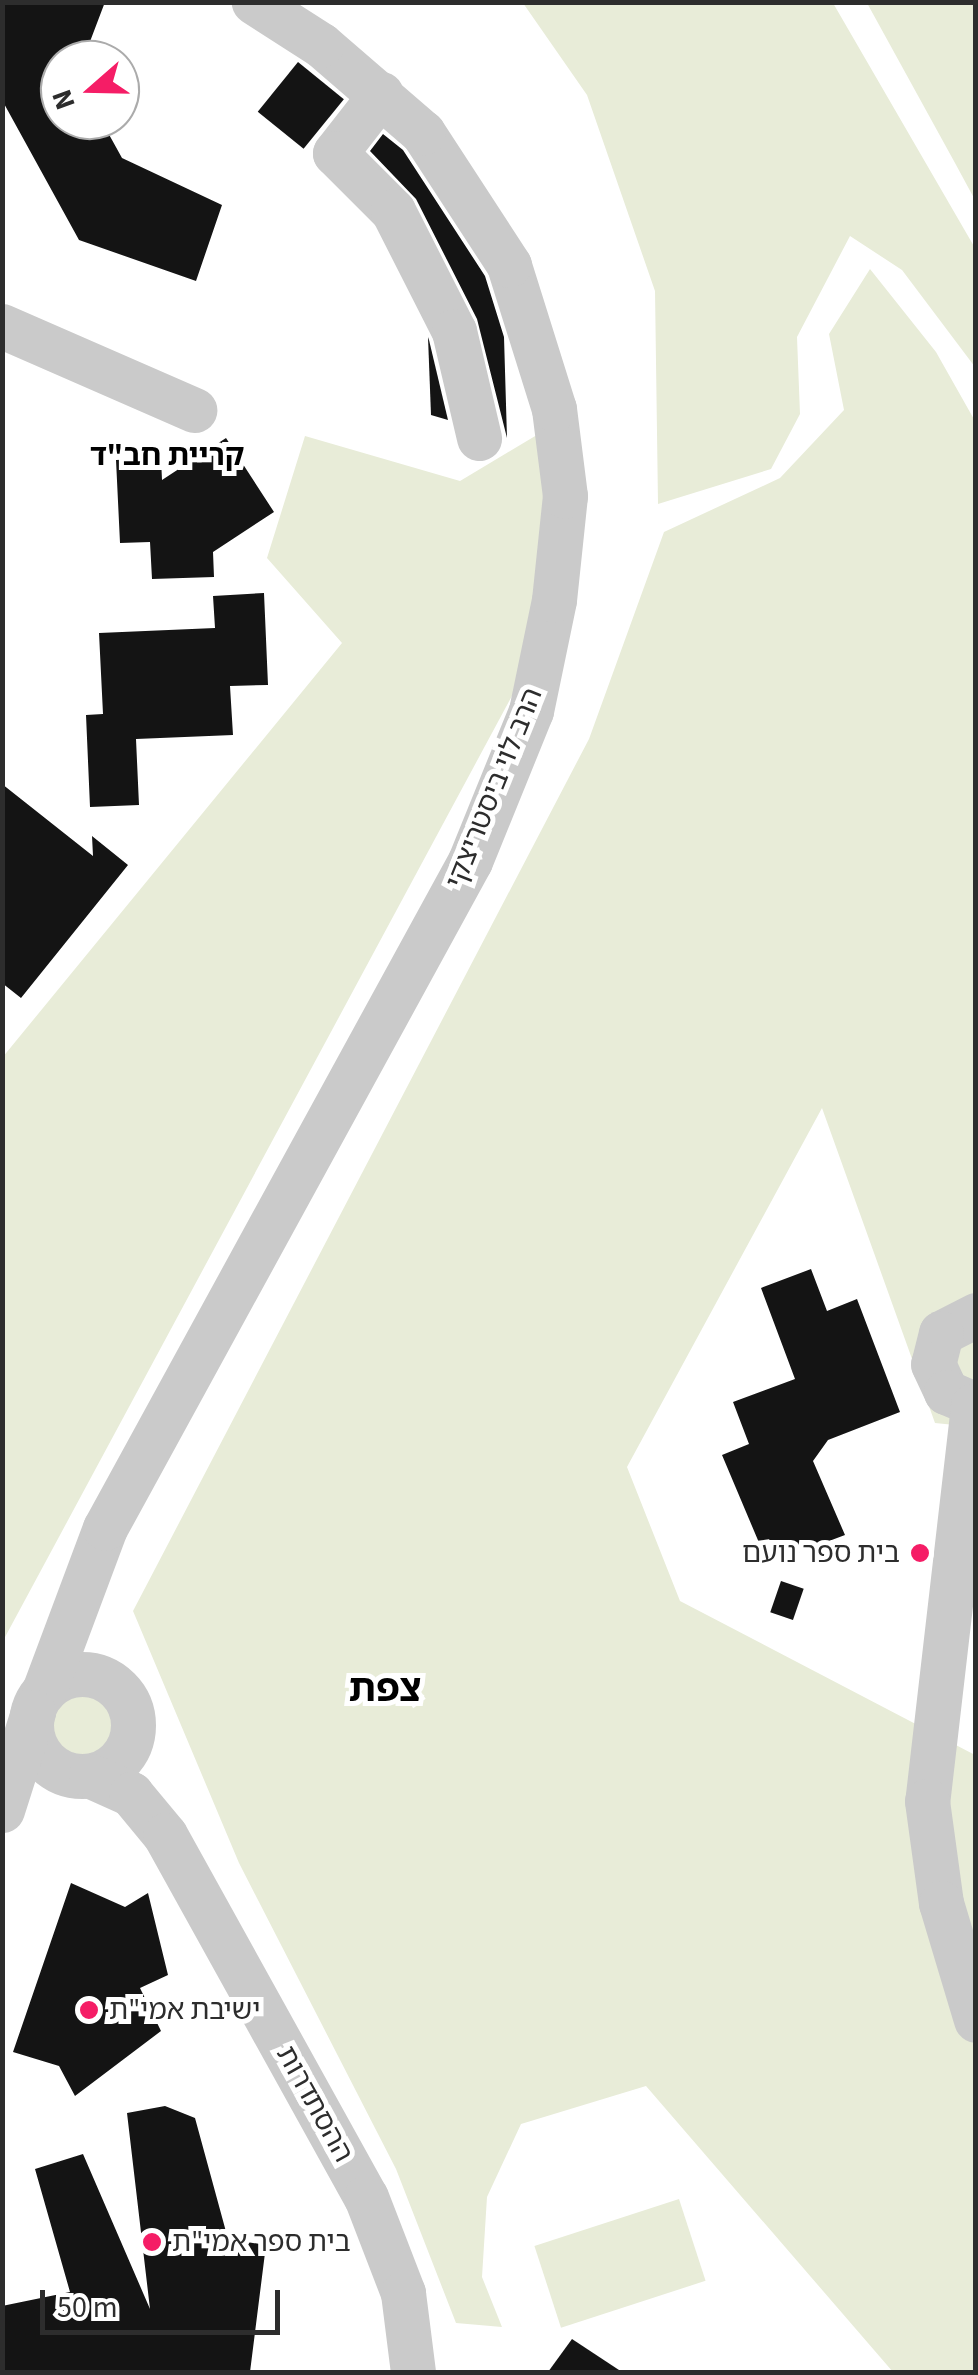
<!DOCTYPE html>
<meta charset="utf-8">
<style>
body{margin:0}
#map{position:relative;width:978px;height:2375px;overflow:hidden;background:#fff;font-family:"Source Sans 3","Noto Sans Hebrew",sans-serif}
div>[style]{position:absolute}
.green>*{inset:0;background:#e8ecd8;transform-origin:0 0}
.round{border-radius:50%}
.building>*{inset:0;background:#141414;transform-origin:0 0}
.minor>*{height:45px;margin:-22.5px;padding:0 22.5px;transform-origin:22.5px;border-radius:22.5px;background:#cacaca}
.minor>.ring{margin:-22.5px;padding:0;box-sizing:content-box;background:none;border:45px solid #cacaca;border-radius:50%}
.dots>*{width:28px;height:28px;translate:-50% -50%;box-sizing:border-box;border:5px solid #fff;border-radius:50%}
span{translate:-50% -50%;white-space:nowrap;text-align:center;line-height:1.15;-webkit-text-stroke:10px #fff;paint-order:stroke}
.street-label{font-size:28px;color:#2d2d2d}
.poi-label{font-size:28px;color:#2d2d2d}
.right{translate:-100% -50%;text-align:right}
.left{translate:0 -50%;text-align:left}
.neighbourhood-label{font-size:30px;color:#000;font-weight:700}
.district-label{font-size:38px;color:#000;font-weight:700}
.frame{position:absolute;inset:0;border:5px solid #2d2d2d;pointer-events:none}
.north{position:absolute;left:40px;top:40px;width:100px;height:100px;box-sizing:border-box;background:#fff;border:2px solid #ababab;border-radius:50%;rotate:250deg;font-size:28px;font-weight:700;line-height:40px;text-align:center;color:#2d2d2d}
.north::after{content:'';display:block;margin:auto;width:35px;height:45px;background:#f51d66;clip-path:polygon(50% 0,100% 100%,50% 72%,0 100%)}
.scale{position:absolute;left:40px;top:2290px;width:240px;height:45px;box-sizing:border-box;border:5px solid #2d2d2d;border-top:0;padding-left:12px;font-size:30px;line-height:35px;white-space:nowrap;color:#2d2d2d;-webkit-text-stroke:8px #fff;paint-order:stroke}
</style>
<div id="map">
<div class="green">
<div style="clip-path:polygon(523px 3px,833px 3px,975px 248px,975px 367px,902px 270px,850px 236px,797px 337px,800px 414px,771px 469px,658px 504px,655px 291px,587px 95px)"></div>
<div style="clip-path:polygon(867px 3px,975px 3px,975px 200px,955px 163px)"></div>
<div style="clip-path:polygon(870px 269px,936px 352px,975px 421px,975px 1427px,935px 1423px,822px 1108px,627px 1467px,680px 1601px,975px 1755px,975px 2372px,893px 2372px,646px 2086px,521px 2124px,487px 2197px,482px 2277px,502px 2327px,456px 2323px,396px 2169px,239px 1863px,133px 1611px,589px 739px,664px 532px,780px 478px,844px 410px,829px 334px)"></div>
<div style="clip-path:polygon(572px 414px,534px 655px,4px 1639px,2px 1058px,342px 643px,267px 558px,305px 436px,460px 481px)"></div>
<div class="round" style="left:49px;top:1692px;width:66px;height:66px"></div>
<div style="left:679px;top:2199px;width:86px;height:152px;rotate:72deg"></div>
</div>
<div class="building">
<div style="clip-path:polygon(2px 2px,105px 2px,83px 60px,60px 60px,60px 120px,101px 120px,122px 158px,222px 205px,196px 281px,79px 240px,2px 100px)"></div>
<div style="left:298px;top:62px;width:59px;height:64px;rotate:39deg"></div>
<div style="clip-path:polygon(383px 134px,403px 150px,485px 276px,504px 337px,507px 438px,477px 319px,416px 199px,370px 151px)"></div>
<div style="clip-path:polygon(428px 337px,429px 340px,448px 420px,431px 415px)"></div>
<div style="clip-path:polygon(226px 438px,274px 512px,213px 552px,214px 577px,152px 579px,150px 542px,120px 543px,116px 460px,161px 458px,162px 480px)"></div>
<div style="clip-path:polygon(264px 593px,268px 685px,230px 686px,233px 735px,136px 739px,139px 805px,90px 807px,86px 715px,103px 714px,99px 633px,215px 628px,213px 596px)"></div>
<div style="clip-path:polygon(2px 784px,93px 856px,92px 836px,128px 865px,21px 998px,2px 983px)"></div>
<div style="clip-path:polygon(811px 1269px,827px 1311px,857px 1299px,900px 1412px,828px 1440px,813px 1461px,845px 1535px,768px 1564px,722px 1455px,749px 1444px,733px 1402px,795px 1379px,761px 1288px)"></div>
<div style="left:781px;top:1581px;width:24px;height:33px;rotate:19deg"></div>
<div style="clip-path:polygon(71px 1883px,125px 1907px,148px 1893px,168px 1975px,140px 1988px,161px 2031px,75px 2096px,59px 2066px,13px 2052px)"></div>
<div style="clip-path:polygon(165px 2106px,195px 2118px,228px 2239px,266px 2245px,250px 2372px,2px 2372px,2px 2306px,70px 2292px,35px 2169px,83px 2154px,150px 2309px,127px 2113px)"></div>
<div style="clip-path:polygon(572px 2339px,622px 2372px,548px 2372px)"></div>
</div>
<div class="minor">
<div style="left:381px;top:94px;width:75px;rotate:127.9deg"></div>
<div style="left:335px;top:153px;width:82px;rotate:45deg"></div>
<div style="left:393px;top:211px;width:135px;rotate:63.1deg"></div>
<div style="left:454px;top:331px;width:110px;rotate:76.8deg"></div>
<div style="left:2px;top:326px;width:210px;rotate:23.6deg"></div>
<div style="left:976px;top:1315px;width:39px;rotate:153deg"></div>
<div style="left:941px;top:1333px;width:32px;rotate:104deg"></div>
<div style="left:933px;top:1364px;width:31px;rotate:65deg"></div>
<div style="left:946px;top:1392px;width:33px;rotate:23deg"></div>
<div style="left:973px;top:1406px;width:398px;rotate:96.6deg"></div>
<div style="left:927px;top:1801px;width:103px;rotate:82.2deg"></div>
<div style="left:941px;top:1903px;width:122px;rotate:73.3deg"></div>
<div class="ring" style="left:31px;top:1674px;width:57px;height:57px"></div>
<div style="left:44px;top:1691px;width:174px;rotate:-69.5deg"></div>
<div style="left:105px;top:1528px;width:760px;rotate:-61.31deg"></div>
<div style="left:470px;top:861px;width:162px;rotate:-67.9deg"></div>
<div style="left:531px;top:711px;width:113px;rotate:-78.3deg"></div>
<div style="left:554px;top:600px;width:105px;rotate:-84deg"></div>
<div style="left:565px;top:496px;width:88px;rotate:-97.2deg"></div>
<div style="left:554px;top:409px;width:151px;rotate:-107.4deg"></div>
<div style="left:509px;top:265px;width:158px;rotate:-123.1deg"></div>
<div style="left:423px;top:133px;width:135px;rotate:-139.2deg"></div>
<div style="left:321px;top:45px;width:80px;rotate:-147.3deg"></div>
<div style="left:91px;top:1776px;width:44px;rotate:24.2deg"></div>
<div style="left:131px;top:1794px;width:53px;rotate:50.3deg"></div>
<div style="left:165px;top:1835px;width:414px;rotate:61deg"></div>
<div style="left:366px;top:2197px;width:103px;rotate:68.9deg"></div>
<div style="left:403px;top:2293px;width:80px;rotate:82.8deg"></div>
<div style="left:2px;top:1810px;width:103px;rotate:-72.4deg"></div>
</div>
<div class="dots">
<div style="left:920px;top:1553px;background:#f51d66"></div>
<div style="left:89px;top:2010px;background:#f51d66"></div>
<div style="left:152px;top:2242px;background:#f51d66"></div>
</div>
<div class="street-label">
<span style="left:494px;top:788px;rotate:-68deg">הרב לוי ביסטריצקי</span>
<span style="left:315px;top:2104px;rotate:61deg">ההסתדרות</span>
</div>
<div class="poi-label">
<span class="right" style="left:900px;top:1553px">בית ספר נועם</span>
<span class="left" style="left:109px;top:2010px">ישיבת אמי"ת</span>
<span class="left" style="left:172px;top:2242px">בית ספר אמי"ת</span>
</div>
<div class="neighbourhood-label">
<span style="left:167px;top:456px">קריית חב"ד</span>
</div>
<div class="district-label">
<span style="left:385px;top:1690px">צפת</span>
</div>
<div class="frame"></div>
<div class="north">N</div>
<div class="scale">50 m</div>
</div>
